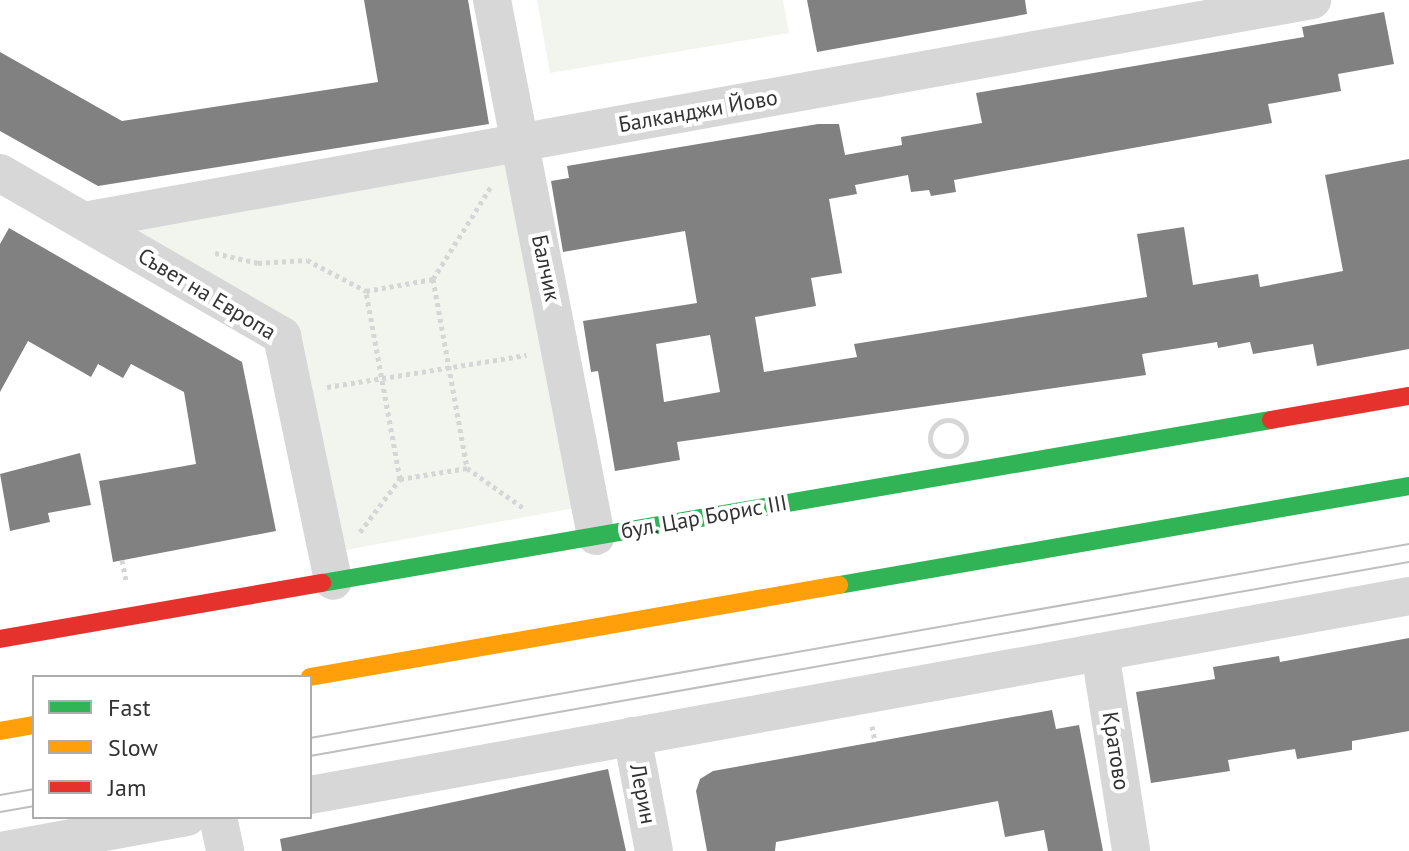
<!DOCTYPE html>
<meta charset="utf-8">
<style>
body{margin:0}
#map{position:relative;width:1409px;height:851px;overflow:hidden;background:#fff;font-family:"PT Sans",sans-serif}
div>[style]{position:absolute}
.green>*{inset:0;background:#f1f5ed}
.building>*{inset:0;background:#818181}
.path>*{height:5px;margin-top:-2.5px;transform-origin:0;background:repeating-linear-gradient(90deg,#d6d6d6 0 4px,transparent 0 8px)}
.path>.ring{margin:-2.5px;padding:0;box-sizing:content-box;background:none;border:5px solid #d6d6d6;border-radius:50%}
.street>*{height:38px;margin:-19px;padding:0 19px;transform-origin:19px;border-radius:19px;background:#d7d7d7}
.fast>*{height:18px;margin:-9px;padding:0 9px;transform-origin:9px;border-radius:9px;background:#30b455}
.slow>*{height:18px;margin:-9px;padding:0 9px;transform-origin:9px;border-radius:9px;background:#ff9f0a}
.jam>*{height:18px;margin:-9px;padding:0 9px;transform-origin:9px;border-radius:9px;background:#e5322d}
.tram>*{height:2px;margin:-1px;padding:0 1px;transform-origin:1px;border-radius:1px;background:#bebebe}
span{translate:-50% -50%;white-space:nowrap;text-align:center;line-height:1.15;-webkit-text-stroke:8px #fff;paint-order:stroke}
.street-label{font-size:22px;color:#333}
.legend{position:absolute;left:32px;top:675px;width:280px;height:144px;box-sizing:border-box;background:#fff;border:2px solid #adadad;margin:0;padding:10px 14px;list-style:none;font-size:24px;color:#333}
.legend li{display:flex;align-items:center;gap:16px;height:40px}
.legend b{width:40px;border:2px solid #adadad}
</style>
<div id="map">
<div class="green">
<div style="clip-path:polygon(537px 0,783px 0,789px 33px,550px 73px)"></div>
<div style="clip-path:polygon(508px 158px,574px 508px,335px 552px,292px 328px,126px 229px)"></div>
</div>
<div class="building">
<div style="clip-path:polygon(364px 0,468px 0,489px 124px,98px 186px,0 131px,0 52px,122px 121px,378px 82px)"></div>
<div style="clip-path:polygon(807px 0,1025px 0,1027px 14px,817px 52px)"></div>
<div style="clip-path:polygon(evenodd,1384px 12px,1394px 64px,1338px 74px,1341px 91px,1268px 104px,1272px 123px,954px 180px,956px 192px,931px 196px,929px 190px,911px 192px,908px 175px,855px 185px,857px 194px,829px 199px,842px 273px,811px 278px,816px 306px,755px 317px,764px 372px,857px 357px,854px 344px,1147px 297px,1137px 234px,1184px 227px,1193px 285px,1258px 274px,1260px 287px,1343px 271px,1325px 175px,1409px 159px,1409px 349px,1317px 366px,1313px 344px,1253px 354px,1250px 342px,1218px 348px,1217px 342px,1142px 354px,1146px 375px,677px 442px,680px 460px,615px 471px,598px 371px,591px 372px,583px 321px,697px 303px,685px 231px,563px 252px,551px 181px,569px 178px,567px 166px,818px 124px,839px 124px,845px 155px,902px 145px,901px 137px,982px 123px,976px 93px,1304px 37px,1302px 27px,1384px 12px,710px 335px,720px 392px,664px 402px,656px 344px,710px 335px)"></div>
<div style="clip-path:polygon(9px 228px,242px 362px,276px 531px,113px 562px,99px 481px,196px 464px,184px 392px,131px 364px,123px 378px,98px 364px,91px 377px,28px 341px,0 392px,0 244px)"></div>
<div style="clip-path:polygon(80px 453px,91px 505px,48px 513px,50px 522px,10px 531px,0 474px)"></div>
<div style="clip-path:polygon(1409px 638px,1409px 731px,1352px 741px,1352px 750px,1297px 759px,1295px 749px,1228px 760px,1230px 771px,1151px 783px,1136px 692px,1215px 679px,1213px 667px,1279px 656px,1280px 662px)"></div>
<div style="clip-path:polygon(1052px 710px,1056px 729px,1079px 725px,1103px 851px,1048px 851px,1044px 830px,1005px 837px,998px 801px,776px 842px,775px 851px,707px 851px,696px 791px,700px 779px,713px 771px)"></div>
<div style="clip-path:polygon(608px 769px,626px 851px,282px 851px,280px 839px)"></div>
</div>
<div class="path">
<div style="left:215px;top:253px;width:44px;rotate:13.1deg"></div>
<div style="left:258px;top:263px;width:49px;rotate:-3.5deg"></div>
<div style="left:307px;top:260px;width:67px;rotate:27.7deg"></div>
<div style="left:366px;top:291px;width:68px;rotate:-10.2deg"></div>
<div style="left:433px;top:279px;width:192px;rotate:79.8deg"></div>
<div style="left:467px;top:468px;width:68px;rotate:170.7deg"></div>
<div style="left:400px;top:479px;width:191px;rotate:-100.3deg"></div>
<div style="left:433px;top:279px;width:111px;rotate:-57.9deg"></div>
<div style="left:327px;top:387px;width:202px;rotate:-9.1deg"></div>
<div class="ring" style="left:930px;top:420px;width:31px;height:31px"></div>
<div style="left:467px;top:468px;width:71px;rotate:35.3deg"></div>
<div style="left:360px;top:532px;width:66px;rotate:-53deg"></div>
<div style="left:122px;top:560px;width:20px;rotate:79deg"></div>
<div style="left:872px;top:726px;width:16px;rotate:79deg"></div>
</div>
<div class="street">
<div style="left:492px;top:0;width:546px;rotate:79.02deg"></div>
<div style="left:0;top:173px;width:326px;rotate:30deg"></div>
<div style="left:282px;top:336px;width:250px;rotate:78.2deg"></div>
<div style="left:84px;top:221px;width:1248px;rotate:-10.2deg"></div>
<div style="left:1100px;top:652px;width:201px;rotate:81.1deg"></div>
<div style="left:632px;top:736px;width:117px;rotate:79.2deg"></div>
<div style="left:310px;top:795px;width:1117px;rotate:-10.26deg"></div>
<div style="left:218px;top:817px;width:35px;rotate:78deg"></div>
<div style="left:0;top:851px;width:190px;rotate:-10.3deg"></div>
</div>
<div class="fast">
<div style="left:322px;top:583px;width:963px;rotate:-9.75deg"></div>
<div style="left:839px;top:585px;width:579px;rotate:-9.85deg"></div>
</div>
<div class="slow">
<div style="left:310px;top:677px;width:537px;rotate:-9.87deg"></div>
<div style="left:0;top:731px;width:35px;rotate:-10deg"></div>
</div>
<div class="jam">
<div style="left:1271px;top:420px;width:140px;rotate:-9.9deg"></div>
<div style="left:0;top:639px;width:327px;rotate:-9.9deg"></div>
</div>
<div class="tram">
<div style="left:310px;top:738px;width:1116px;rotate:-10.01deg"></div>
<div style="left:310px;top:756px;width:1116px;rotate:-10.01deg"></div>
<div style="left:0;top:795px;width:35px;rotate:-10deg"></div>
<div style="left:0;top:812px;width:35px;rotate:-10deg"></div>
</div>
<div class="street-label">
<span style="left:698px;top:111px;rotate:-10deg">Балканджи Йово</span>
<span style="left:546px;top:268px;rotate:78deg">Балчик</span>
<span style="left:207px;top:294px;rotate:31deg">Съвет на Европа</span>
<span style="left:704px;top:517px;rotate:-10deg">бул. Цар Борис III</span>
<span style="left:1116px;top:751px;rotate:81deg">Кратово</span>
<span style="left:643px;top:794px;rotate:79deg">Лерин</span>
</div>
<ul class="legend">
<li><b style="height:10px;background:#30b455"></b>Fast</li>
<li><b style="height:10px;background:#ff9f0a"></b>Slow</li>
<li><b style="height:10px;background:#e5322d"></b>Jam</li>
</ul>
</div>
